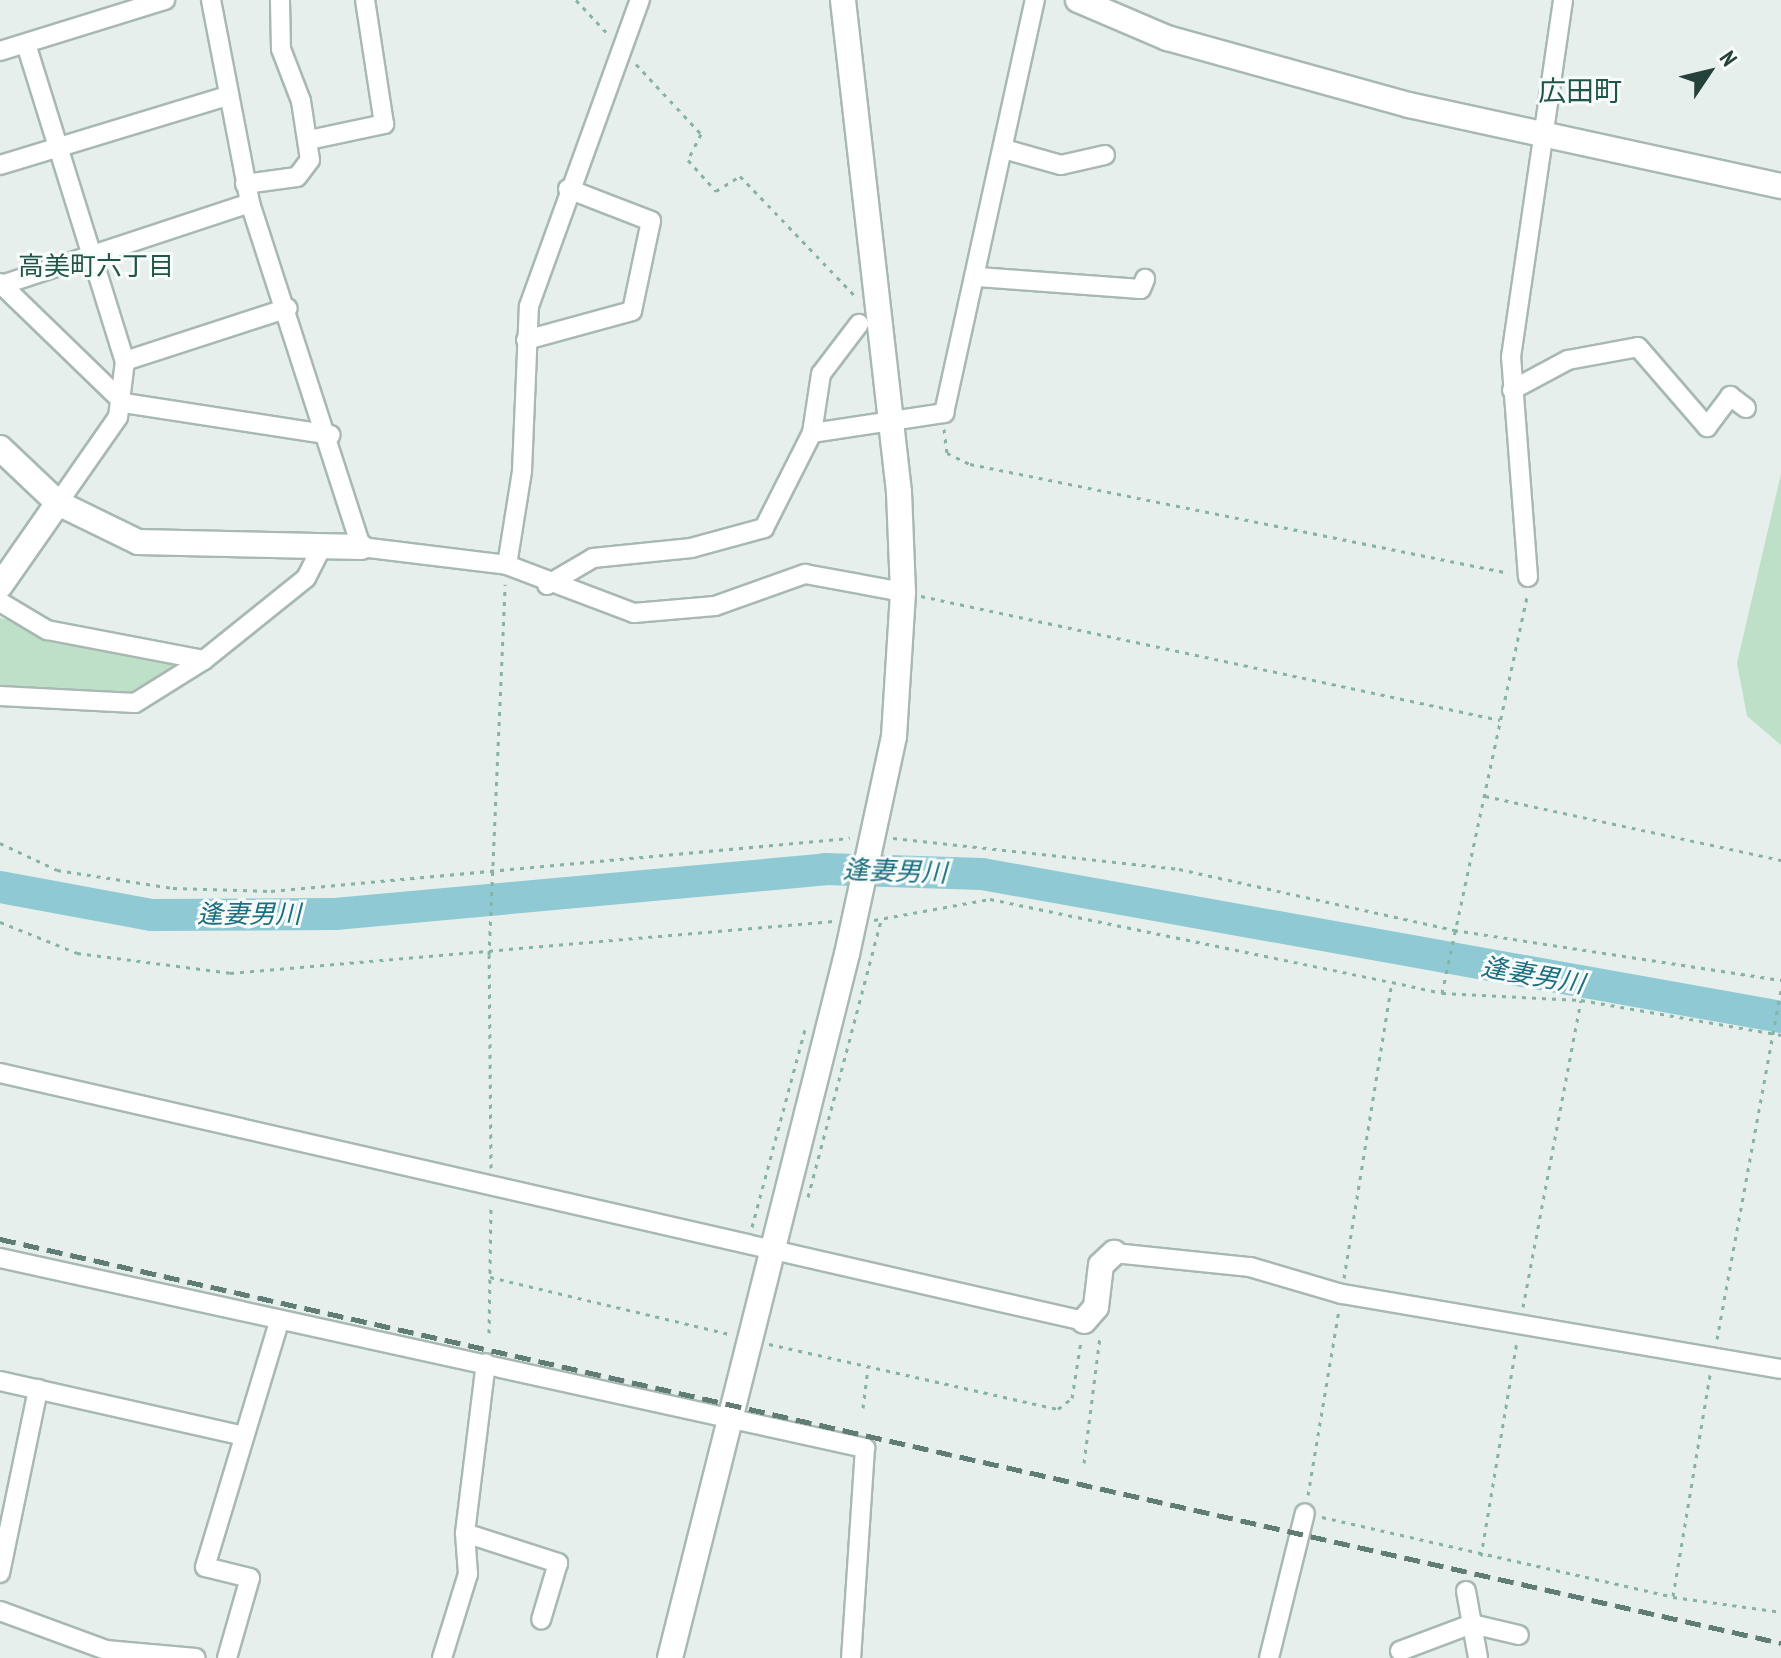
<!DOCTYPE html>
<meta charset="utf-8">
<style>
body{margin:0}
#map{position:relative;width:1781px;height:1658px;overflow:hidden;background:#e6efeb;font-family:"PT Sans Narrow","Noto Sans JP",sans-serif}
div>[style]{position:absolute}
.green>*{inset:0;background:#bfe0c8}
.river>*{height:32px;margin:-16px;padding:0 16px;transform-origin:16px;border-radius:16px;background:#8ec9d4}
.path>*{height:3px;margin-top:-1.5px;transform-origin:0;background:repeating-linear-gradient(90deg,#86b3a5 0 4px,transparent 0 10px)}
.roads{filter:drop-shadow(2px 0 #a8b8b2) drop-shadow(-2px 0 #a8b8b2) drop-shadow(0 2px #a8b8b2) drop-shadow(0 -2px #a8b8b2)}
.street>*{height:18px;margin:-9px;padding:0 9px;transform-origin:9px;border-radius:9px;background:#fff}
.secondary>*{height:24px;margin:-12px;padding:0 12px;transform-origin:12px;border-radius:12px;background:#fff}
.rail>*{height:5px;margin-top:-2.5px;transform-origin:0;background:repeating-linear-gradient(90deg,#5f7d75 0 16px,transparent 0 24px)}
span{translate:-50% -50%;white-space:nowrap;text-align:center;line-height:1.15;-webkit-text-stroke:6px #f7fbf9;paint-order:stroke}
.neighbourhood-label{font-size:26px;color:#1f5548}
.water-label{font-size:26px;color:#1c6f80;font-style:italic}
.quarter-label{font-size:28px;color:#1f5548}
.north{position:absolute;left:1669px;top:32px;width:80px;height:80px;-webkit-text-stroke:6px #f7fbf9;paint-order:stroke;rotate:55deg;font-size:22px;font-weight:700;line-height:32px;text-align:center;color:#24423a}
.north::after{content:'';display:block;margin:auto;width:28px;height:36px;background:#24423a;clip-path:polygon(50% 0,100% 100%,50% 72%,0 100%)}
</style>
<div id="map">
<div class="green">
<div style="clip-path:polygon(1781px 474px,1781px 745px,1747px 716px,1737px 663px)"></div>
<div style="clip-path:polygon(0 618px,183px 661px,181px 669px,134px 699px,0 694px)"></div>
</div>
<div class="river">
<div style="left:0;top:887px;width:154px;rotate:10.5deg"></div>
<div style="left:151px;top:915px;width:184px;rotate:-0.3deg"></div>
<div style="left:335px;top:914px;width:492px;rotate:-5.2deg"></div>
<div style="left:825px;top:869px;width:157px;rotate:1.8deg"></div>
<div style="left:982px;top:874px;width:812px;rotate:10.15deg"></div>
</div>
<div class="path">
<div style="left:576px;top:0;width:48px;rotate:46.7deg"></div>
<div style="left:636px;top:64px;width:96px;rotate:47.1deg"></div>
<div style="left:701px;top:134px;width:29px;rotate:117deg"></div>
<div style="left:688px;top:160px;width:42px;rotate:47.9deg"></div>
<div style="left:716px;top:191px;width:28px;rotate:-32deg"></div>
<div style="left:740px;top:176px;width:166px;rotate:46.2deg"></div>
<div style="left:944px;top:429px;width:24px;rotate:83deg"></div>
<div style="left:947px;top:453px;width:25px;rotate:26deg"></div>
<div style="left:970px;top:464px;width:550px;rotate:11.43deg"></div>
<div style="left:921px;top:596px;width:592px;rotate:12.09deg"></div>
<div style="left:1485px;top:796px;width:303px;rotate:12.2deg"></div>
<div style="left:893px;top:838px;width:288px;rotate:6.2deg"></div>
<div style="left:1179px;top:869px;width:282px;rotate:12.5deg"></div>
<div style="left:1454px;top:930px;width:331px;rotate:8.7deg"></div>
<div style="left:0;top:843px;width:63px;rotate:25.3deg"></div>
<div style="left:57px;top:870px;width:117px;rotate:8.8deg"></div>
<div style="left:173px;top:888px;width:98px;rotate:1.8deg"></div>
<div style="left:271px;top:891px;width:581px;rotate:-5.23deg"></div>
<div style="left:874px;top:920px;width:118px;rotate:-10.3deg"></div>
<div style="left:990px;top:899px;width:410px;rotate:11.7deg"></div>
<div style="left:0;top:922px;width:83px;rotate:21.9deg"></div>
<div style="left:77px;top:953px;width:154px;rotate:7.4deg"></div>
<div style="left:230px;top:973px;width:606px;rotate:-4.92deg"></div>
<div style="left:1442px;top:993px;width:139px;rotate:2.9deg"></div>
<div style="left:1581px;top:1000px;width:203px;rotate:9.9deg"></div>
<div style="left:491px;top:1168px;width:213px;rotate:-90.5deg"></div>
<div style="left:489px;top:955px;width:371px;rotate:-87.5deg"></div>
<div style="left:808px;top:1197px;width:286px;rotate:-75.2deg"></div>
<div style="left:752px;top:1227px;width:209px;rotate:-75deg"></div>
<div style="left:490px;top:1277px;width:247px;rotate:13.4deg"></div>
<div style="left:1344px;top:1278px;width:300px;rotate:-80.8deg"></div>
<div style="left:1392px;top:982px;width:51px;rotate:12.4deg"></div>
<div style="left:1442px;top:993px;width:409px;rotate:-77.9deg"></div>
<div style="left:1523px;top:1307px;width:312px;rotate:-79.3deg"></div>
<div style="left:489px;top:1333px;width:129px;rotate:-89.1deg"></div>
<div style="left:1717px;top:1339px;width:356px;rotate:-79.6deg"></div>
<div style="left:769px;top:1344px;width:296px;rotate:12.7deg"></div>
<div style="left:1058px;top:1409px;width:18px;rotate:-38deg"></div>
<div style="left:1072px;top:1398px;width:58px;rotate:-81deg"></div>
<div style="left:863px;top:1408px;width:40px;rotate:-82.9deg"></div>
<div style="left:1084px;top:1463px;width:128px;rotate:-82.8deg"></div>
<div style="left:1308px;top:1495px;width:189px;rotate:-80.5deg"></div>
<div style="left:1322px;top:1517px;width:360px;rotate:12.8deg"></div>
<div style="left:1673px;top:1597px;width:109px;rotate:7.9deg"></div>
<div style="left:1481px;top:1556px;width:217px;rotate:-80.5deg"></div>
<div style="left:1673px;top:1596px;width:225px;rotate:-80.5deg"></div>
</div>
<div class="roads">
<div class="street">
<div style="left:211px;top:0;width:207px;rotate:79.1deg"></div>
<div style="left:250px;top:203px;width:361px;rotate:72.1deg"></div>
<div style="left:361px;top:547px;width:147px;rotate:7deg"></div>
<div style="left:507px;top:565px;width:136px;rotate:20.7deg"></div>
<div style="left:634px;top:613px;width:81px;rotate:-4.9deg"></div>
<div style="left:715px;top:606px;width:96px;rotate:-19.6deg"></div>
<div style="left:805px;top:574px;width:100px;rotate:10.4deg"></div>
<div style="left:26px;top:44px;width:332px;rotate:72.7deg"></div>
<div style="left:125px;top:361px;width:56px;rotate:97.1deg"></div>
<div style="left:118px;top:417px;width:105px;rotate:124.9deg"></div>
<div style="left:0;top:51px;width:173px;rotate:-17.2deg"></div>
<div style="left:309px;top:140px;width:77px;rotate:-12deg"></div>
<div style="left:384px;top:124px;width:125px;rotate:-98.7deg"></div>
<div style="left:1004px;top:149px;width:59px;rotate:15.7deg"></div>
<div style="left:1061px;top:165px;width:45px;rotate:-12.8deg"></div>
<div style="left:0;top:165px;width:234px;rotate:-16.9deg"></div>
<div style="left:245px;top:184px;width:52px;rotate:-7.7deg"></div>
<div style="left:297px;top:177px;width:21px;rotate:-53deg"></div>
<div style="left:310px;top:160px;width:60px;rotate:-98.7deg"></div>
<div style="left:301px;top:101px;width:56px;rotate:-111deg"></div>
<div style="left:281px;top:49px;width:49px;rotate:-91.2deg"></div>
<div style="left:978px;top:277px;width:163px;rotate:4.2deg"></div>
<div style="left:1141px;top:289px;width:11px;rotate:-68deg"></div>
<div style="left:0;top:283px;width:173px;rotate:44.1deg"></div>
<div style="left:124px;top:403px;width:209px;rotate:8.8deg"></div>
<div style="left:2px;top:285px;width:261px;rotate:-18.3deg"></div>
<div style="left:526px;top:340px;width:110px;rotate:-15.3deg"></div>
<div style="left:632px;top:311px;width:92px;rotate:-78.1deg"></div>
<div style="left:651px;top:221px;width:89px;rotate:-158.9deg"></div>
<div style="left:125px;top:361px;width:171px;rotate:-18deg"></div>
<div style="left:1512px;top:390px;width:64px;rotate:-28.2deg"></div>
<div style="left:1568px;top:360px;width:71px;rotate:-10.5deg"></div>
<div style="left:1638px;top:347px;width:106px;rotate:49.2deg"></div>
<div style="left:1707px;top:427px;width:39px;rotate:-53deg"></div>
<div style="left:1730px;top:396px;width:20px;rotate:37deg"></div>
<div style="left:812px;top:433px;width:60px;rotate:-81.3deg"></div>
<div style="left:821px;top:374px;width:63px;rotate:-52.8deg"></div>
<div style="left:507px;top:565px;width:95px;rotate:-80.9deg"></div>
<div style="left:522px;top:471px;width:165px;rotate:-87.6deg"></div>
<div style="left:529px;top:306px;width:326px;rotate:-70.1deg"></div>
<div style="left:1528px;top:577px;width:221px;rotate:-94.4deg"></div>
<div style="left:1511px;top:357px;width:361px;rotate:-81.7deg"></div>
<div style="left:547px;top:585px;width:53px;rotate:-30.4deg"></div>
<div style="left:593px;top:558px;width:99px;rotate:-5.8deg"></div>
<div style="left:691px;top:548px;width:76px;rotate:-15.3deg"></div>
<div style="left:764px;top:528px;width:106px;rotate:-63.2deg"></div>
<div style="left:812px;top:433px;width:134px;rotate:-8.6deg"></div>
<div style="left:944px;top:413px;width:423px;rotate:-77.6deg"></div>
<div style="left:0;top:602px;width:55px;rotate:30.8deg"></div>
<div style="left:47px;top:630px;width:160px;rotate:10.8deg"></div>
<div style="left:0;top:696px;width:135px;rotate:3deg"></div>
<div style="left:135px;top:703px;width:81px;rotate:-31.9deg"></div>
<div style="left:204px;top:660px;width:131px;rotate:-38.8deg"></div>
<div style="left:306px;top:578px;width:33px;rotate:-63deg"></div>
<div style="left:0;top:1073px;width:1112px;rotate:12.89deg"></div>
<div style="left:1114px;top:1253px;width:137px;rotate:5.9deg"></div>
<div style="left:1250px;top:1267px;width:96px;rotate:16.4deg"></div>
<div style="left:1342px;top:1294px;width:445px;rotate:9.7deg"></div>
<div style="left:0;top:1258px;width:886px;rotate:12.39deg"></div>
<div style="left:865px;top:1448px;width:210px;rotate:93.8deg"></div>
<div style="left:0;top:1381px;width:250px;rotate:12.7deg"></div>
<div style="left:465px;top:1533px;width:98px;rotate:17.9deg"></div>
<div style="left:558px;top:1563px;width:59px;rotate:106.6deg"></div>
<div style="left:0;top:1573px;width:188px;rotate:-78.3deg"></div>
<div style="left:1466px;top:1591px;width:68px;rotate:79.8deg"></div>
<div style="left:0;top:1611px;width:113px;rotate:20.2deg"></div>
<div style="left:106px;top:1650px;width:90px;rotate:5.1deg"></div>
<div style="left:1400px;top:1651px;width:77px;rotate:-20.6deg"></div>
<div style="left:1472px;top:1624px;width:48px;rotate:13.2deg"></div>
<div style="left:227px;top:1658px;width:83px;rotate:-74deg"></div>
<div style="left:250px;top:1578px;width:46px;rotate:-166.3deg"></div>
<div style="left:205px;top:1567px;width:256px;rotate:-73.2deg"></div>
<div style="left:442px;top:1658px;width:88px;rotate:-72.8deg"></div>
<div style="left:468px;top:1574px;width:41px;rotate:-94.2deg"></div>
<div style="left:465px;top:1533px;width:171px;rotate:-83deg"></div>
<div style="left:1269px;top:1658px;width:149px;rotate:-76.1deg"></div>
</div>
<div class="secondary">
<div style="left:1078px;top:0;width:97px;rotate:23.1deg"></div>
<div style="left:1167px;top:38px;width:251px;rotate:15.5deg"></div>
<div style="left:1409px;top:105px;width:381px;rotate:12.3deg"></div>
<div style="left:0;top:448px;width:80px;rotate:43.5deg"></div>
<div style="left:58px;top:503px;width:89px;rotate:26deg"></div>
<div style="left:138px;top:542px;width:223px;rotate:1.3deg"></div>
<div style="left:0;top:586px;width:101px;rotate:-55.1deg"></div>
<div style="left:1084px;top:1321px;width:18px;rotate:-49deg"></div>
<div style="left:1096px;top:1307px;width:42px;rotate:-83.2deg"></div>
<div style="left:1101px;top:1265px;width:18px;rotate:-43deg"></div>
<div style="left:670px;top:1658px;width:726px;rotate:-75.89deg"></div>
<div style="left:847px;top:954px;width:223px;rotate:-77.8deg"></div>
<div style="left:894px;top:736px;width:144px;rotate:-86.4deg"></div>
<div style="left:903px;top:592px;width:100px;rotate:-92.3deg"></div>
<div style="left:899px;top:492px;width:495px;rotate:-96.5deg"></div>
</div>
</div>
<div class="rail">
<div style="left:0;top:1239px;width:1826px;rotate:12.78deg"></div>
</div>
<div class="neighbourhood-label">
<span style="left:96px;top:266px">高美町六丁目</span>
</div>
<div class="water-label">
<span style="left:895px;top:871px;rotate:2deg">逢妻男川</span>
<span style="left:249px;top:914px">逢妻男川</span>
<span style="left:1533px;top:975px;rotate:10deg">逢妻男川</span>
</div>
<div class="quarter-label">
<span style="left:1580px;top:91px">広田町</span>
</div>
<div class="north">N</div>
</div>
